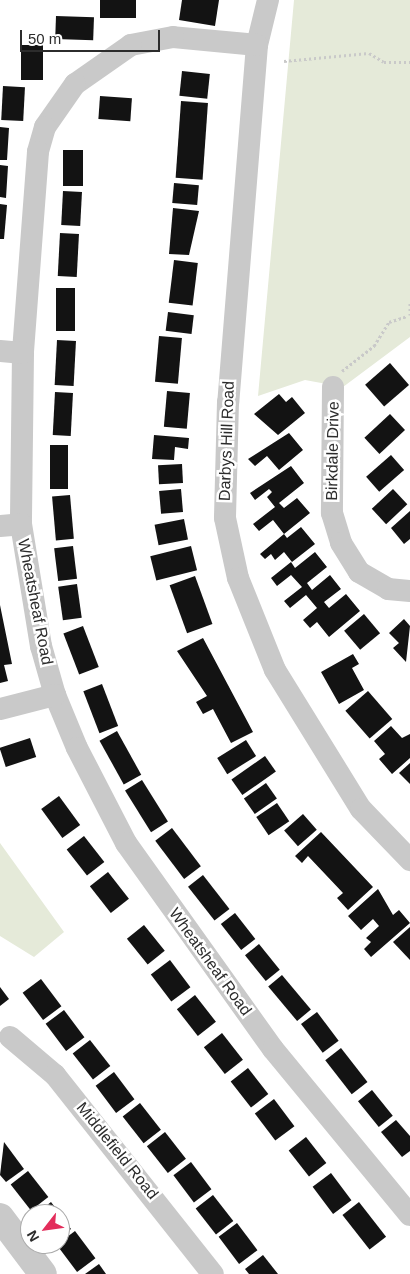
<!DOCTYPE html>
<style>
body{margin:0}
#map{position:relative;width:410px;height:1274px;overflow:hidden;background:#fff;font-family:Arial,sans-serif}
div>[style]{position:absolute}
.green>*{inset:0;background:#e5ead9}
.building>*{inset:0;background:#131313;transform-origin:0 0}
.path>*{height:3px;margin-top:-1.5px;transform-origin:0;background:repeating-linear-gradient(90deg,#c9c9c9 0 2.5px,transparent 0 5px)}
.minor>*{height:22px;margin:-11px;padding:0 11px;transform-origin:11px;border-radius:11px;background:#c9c9c9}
.tertiary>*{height:28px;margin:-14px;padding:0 14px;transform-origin:14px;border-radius:14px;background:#c9c9c9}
span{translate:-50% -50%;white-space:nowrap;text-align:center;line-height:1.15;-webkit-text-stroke:5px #fff;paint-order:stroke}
.street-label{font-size:16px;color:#2c2c2c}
.north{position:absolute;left:20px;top:1204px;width:50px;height:50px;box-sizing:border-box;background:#fff;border:1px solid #ababab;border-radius:50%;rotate:240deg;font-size:14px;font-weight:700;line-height:20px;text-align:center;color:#2c2c2c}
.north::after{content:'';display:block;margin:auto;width:18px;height:22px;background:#e32d5b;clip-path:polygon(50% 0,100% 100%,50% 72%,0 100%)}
.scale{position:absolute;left:20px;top:30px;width:140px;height:22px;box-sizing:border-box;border:2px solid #2c2c2c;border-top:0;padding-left:6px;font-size:15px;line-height:18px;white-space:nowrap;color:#2c2c2c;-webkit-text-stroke:4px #fff;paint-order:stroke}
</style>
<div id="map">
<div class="green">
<div style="clip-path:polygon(294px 0,410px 0,410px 337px,343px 387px,305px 380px,258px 396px)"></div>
<div style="clip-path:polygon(0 843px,64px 932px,34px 957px,0 936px)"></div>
</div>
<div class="building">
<div style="left:100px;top:0;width:36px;height:18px"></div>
<div style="clip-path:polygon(182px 0,219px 0,215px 26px,179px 20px)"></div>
<div style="left:56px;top:16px;width:38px;height:23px;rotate:2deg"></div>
<div style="left:21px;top:45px;width:22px;height:35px"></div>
<div style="left:182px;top:71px;width:28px;height:25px;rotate:6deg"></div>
<div style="left:3px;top:86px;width:22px;height:34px;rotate:3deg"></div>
<div style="left:100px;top:96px;width:32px;height:23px;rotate:4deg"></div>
<div style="left:181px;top:101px;width:27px;height:77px;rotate:4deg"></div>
<div style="clip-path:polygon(0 127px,9px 128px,7px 160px,0 160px)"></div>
<div style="left:63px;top:150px;width:20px;height:36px"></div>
<div style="clip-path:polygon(0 165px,8px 166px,6px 198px,0 197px)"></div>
<div style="left:174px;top:183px;width:25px;height:20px;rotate:5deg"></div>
<div style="left:63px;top:191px;width:19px;height:34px;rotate:3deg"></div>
<div style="clip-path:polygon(0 204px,7px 205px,4px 239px,0 239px)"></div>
<div style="clip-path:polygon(173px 208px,199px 211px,189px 255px,169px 254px)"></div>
<div style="left:60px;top:233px;width:19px;height:43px;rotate:3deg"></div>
<div style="left:174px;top:260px;width:24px;height:43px;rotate:7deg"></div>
<div style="left:56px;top:288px;width:19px;height:43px"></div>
<div style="left:168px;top:312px;width:26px;height:19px;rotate:7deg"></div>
<div style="left:159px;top:336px;width:23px;height:46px;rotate:5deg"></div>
<div style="left:57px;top:340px;width:19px;height:45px;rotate:3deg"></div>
<div style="left:390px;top:363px;width:29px;height:33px;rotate:49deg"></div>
<div style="left:167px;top:391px;width:23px;height:36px;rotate:5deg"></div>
<div style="left:55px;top:392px;width:18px;height:43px;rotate:3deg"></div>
<div style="clip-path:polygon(279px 394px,286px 402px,292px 397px,305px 413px,278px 435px,254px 414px)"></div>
<div style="left:390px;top:414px;width:22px;height:35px;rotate:47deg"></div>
<div style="clip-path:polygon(289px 433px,303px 450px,279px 470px,267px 456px,255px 466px,248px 459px)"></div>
<div style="clip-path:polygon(154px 435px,189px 438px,188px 449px,175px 447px,174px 460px,152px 459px)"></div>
<div style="left:50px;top:445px;width:18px;height:44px"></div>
<div style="left:391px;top:455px;width:20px;height:33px;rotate:49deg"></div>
<div style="left:182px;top:464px;width:19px;height:24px;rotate:87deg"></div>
<div style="clip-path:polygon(291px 466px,304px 483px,279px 503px,284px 508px,297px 498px,310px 513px,284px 534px,287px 538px,301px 527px,315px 544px,292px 562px,284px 552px,275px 560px,271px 554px,265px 559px,260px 554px,284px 534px,273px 520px,259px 531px,253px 524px,275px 507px,267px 497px,272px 492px,269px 489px,255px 500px,250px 493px)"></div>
<div style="left:181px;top:489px;width:23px;height:22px;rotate:85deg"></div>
<div style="left:393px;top:489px;width:21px;height:29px;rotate:47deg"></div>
<div style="left:70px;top:495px;width:44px;height:18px;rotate:85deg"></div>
<div style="clip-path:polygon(410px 511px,410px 539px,404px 544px,391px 528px)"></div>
<div style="left:184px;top:519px;width:21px;height:30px;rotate:79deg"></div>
<div style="left:73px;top:546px;width:33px;height:19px;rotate:83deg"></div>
<div style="left:191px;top:546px;width:25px;height:42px;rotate:76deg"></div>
<div style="clip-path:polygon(315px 552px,327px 567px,307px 583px,312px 590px,330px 575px,341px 589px,324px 602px,329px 608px,346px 594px,360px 611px,329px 637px,317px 622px,310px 628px,303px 620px,317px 608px,306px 595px,290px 608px,284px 601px,302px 587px,291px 575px,277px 586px,271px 578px,291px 562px,295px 568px)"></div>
<div style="left:195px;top:576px;width:51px;height:27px;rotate:70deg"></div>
<div style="left:77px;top:584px;width:34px;height:19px;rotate:82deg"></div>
<div style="clip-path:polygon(0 605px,12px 664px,4px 665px,8px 681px,0 683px)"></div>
<div style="left:364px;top:614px;width:25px;height:26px;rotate:50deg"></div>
<div style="clip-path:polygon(404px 619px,410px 626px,406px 662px,393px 648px,399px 643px,389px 633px)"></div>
<div style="left:83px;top:626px;width:44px;height:21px;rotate:69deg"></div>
<div style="clip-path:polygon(203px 638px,253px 732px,231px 743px,213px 709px,203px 714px,196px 702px,207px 696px,177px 651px)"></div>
<div style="clip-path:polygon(353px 654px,359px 664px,352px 668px,364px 690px,339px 704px,321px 672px)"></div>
<div style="left:102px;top:684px;width:45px;height:20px;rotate:69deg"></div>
<div style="left:368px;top:691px;width:37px;height:30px;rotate:49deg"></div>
<div style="clip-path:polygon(391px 726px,402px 738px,410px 734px,410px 758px,392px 774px,379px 759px,385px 754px,374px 741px)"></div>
<div style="left:117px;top:731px;width:50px;height:20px;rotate:61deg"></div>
<div style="left:30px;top:738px;width:20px;height:32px;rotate:72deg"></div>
<div style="left:246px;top:740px;width:19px;height:34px;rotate:58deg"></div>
<div style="left:265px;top:756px;width:19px;height:41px;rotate:55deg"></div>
<div style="clip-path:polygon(410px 763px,410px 784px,399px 773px)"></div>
<div style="left:142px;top:780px;width:49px;height:20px;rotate:58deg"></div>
<div style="left:266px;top:783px;width:19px;height:27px;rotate:55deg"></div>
<div style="left:59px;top:796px;width:36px;height:22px;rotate:54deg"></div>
<div style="left:277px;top:803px;width:22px;height:25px;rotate:56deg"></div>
<div style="left:303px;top:814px;width:21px;height:25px;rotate:49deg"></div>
<div style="left:172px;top:828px;width:48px;height:21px;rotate:53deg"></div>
<div style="clip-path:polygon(321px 832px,373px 887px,348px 910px,337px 898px,343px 893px,308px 856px,302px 863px,295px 856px)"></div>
<div style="left:84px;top:836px;width:33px;height:22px;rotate:52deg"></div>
<div style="left:108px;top:872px;width:34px;height:23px;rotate:52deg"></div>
<div style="left:203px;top:875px;width:43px;height:19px;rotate:52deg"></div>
<div style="clip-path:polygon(378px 889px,393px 915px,399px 910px,410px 923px,371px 957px,364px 949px,371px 942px,366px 938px,379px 926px,373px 919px,361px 930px,348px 916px)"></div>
<div style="left:235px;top:913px;width:33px;height:18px;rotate:52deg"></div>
<div style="left:144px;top:925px;width:33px;height:22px;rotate:51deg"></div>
<div style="clip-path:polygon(410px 927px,410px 960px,393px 942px)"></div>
<div style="left:259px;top:944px;width:33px;height:18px;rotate:51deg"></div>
<div style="left:170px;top:960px;width:34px;height:24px;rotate:53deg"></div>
<div style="left:282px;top:975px;width:45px;height:18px;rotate:50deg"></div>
<div style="left:41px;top:979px;width:34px;height:23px;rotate:53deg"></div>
<div style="clip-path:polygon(0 987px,9px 999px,0 1006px)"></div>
<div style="left:195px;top:995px;width:34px;height:23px;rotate:52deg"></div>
<div style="left:64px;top:1010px;width:34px;height:23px;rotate:53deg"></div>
<div style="left:317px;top:1012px;width:36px;height:20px;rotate:53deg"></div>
<div style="left:222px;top:1033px;width:34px;height:23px;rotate:52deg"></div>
<div style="left:90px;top:1040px;width:33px;height:22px;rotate:52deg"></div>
<div style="left:341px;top:1048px;width:43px;height:20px;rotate:52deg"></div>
<div style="left:248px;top:1068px;width:33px;height:22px;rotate:52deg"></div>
<div style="left:114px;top:1072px;width:34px;height:23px;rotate:53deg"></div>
<div style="left:372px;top:1090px;width:33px;height:18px;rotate:51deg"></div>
<div style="left:274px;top:1099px;width:34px;height:24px;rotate:53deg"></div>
<div style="left:140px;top:1103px;width:34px;height:22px;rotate:52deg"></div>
<div style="clip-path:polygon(396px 1120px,410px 1136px,410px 1151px,402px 1157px,381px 1132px)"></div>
<div style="left:165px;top:1132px;width:34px;height:23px;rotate:52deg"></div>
<div style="left:306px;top:1137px;width:33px;height:22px;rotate:52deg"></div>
<div style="clip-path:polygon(4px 1142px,24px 1169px,6px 1182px,0 1175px)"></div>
<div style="left:191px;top:1162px;width:34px;height:22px;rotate:53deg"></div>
<div style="left:28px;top:1171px;width:33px;height:22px;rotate:52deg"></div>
<div style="left:331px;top:1173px;width:34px;height:23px;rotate:53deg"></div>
<div style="left:213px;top:1195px;width:33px;height:22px;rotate:52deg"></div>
<div style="clip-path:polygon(51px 1202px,60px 1214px,36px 1214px)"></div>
<div style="left:359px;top:1202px;width:44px;height:21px;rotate:52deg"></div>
<div style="clip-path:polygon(60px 1214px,71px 1229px,60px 1237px)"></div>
<div style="left:237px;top:1223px;width:34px;height:23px;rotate:53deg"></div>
<div style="left:75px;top:1231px;width:34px;height:23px;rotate:53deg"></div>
<div style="clip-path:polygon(263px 1255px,278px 1274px,249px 1274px,245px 1269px)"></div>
<div style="clip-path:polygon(99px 1264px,106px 1274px,85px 1274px)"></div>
</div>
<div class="path">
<div style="left:284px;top:61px;width:85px;rotate:-5.4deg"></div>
<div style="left:369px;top:53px;width:17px;rotate:31deg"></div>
<div style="left:384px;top:62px;width:26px"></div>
<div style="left:410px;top:303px;width:12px;rotate:90deg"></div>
<div style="left:342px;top:371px;width:41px;rotate:-38deg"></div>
<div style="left:374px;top:346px;width:28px;rotate:-58deg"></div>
<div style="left:389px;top:322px;width:19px;rotate:-18deg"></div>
</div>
<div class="minor">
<div style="left:268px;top:0;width:46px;rotate:103.7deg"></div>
<div style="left:257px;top:45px;width:358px;rotate:94.6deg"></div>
<div style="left:228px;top:402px;width:116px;rotate:91.5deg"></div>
<div style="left:225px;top:518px;width:61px;rotate:77.8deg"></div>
<div style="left:238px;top:578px;width:99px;rotate:68.1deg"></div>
<div style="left:275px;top:670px;width:163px;rotate:58.3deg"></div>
<div style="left:361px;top:809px;width:71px;rotate:46.1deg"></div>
<div style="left:257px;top:45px;width:84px;rotate:-174.6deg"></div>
<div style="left:173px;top:37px;width:43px;rotate:169.2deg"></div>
<div style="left:131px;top:45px;width:68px;rotate:145.1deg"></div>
<div style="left:75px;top:84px;width:52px;rotate:124.9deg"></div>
<div style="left:45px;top:127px;width:26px;rotate:106deg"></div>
<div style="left:38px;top:152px;width:202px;rotate:94.3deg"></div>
<div style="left:23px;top:353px;width:171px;rotate:90.7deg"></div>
<div style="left:21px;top:524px;width:124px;rotate:80.7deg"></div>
<div style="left:41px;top:646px;width:51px;rotate:74.1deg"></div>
<div style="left:55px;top:695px;width:57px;rotate:67.5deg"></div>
<div style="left:77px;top:748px;width:107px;rotate:62.7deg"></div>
<div style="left:126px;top:843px;width:253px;rotate:54.5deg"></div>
<div style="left:273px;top:1049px;width:215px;rotate:50.5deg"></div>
<div style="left:0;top:351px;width:23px;rotate:5deg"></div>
<div style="left:333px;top:387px;width:126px;rotate:90.5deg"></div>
<div style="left:332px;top:513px;width:31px;rotate:73deg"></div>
<div style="left:341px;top:543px;width:34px;rotate:58deg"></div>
<div style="left:359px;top:572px;width:34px;rotate:30deg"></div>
<div style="left:388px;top:589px;width:22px;rotate:5deg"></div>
<div style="left:0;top:526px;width:21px;rotate:-5deg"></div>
<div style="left:0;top:709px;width:57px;rotate:-14.3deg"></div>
<div style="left:10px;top:1037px;width:59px;rotate:40.2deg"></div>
<div style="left:55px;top:1075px;width:254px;rotate:51.6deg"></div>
</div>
<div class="tertiary">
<div style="left:0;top:1217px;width:71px;rotate:53deg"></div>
</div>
<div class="street-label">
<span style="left:227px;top:441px;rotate:-88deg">Darbys Hill Road</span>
<span style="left:333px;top:451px;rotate:-89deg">Birkdale Drive</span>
<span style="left:35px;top:602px;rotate:79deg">Wheatsheaf Road</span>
<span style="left:210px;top:962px;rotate:54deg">Wheatsheaf Road</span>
<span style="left:117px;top:1151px;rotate:51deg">Middlefield Road</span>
</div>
<div class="north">N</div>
<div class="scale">50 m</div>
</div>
